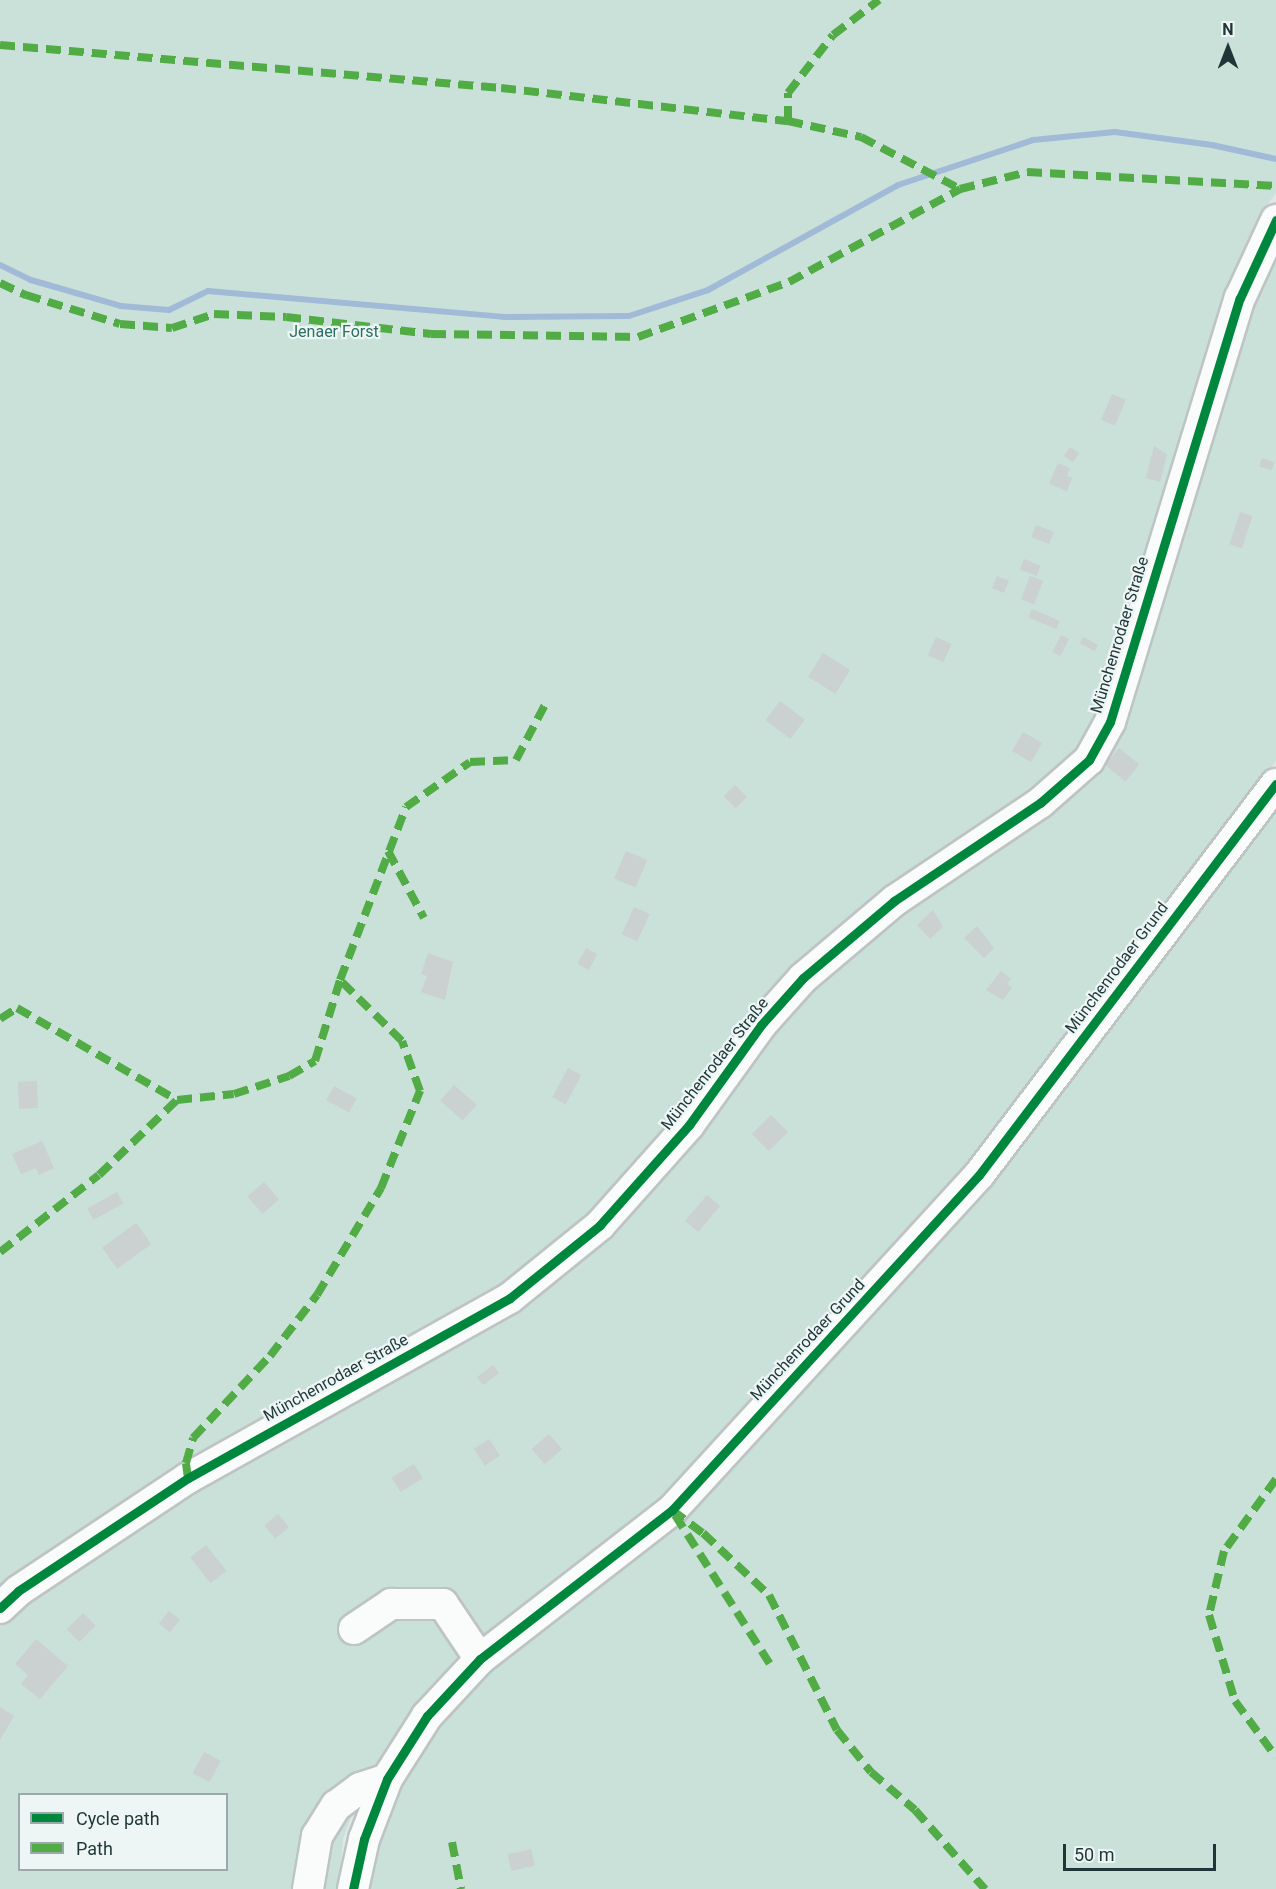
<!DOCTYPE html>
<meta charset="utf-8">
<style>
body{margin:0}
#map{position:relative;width:1276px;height:1889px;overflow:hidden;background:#e1e7e7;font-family:Roboto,sans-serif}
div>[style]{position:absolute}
.green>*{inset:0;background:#c9e1d9}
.stream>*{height:6px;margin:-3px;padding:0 3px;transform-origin:3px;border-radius:3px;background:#a0bad7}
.building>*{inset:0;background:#cbd0d0;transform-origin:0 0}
.roads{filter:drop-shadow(2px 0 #bec3c4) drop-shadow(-2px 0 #bec3c4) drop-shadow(0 2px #bec3c4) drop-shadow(0 -2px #bec3c4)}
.minor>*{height:30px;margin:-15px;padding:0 15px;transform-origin:15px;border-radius:15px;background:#fafbfb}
.quiet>*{height:8px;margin-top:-4px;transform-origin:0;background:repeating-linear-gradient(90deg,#52ac46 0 15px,transparent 0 23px)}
.cycleway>*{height:9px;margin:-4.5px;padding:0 4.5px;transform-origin:4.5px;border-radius:4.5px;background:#00873e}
span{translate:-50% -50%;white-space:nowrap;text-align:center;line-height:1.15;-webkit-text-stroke:4.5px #eef6f5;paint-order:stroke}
.park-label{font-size:16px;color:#297060}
.street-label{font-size:16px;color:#1f3639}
.legend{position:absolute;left:18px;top:1793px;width:210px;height:78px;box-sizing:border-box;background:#eef6f5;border:2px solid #9ba9aa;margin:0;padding:8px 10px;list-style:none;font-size:18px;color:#1f3639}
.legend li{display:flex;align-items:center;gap:12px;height:30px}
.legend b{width:30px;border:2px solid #9ba9aa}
.north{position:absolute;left:1198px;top:18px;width:60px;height:60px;-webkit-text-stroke:4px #eef6f5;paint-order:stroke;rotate:0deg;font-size:16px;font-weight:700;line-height:24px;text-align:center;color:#1f3639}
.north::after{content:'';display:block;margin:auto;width:21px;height:27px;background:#1f3639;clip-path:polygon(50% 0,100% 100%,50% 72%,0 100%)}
.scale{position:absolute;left:1063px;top:1844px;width:153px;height:27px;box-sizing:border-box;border:3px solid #1f3639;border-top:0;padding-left:8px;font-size:18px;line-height:21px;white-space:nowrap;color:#1f3639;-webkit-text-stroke:4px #eef6f5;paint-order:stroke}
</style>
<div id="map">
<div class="green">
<div style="clip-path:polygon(0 0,1276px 0,1276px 193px,1264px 209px,1217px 323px,1117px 666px,1082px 755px,891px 896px,592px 1221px,505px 1293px,0 1598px)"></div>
<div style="clip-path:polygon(evenodd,1276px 220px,1276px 761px,971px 1168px,701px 1470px,467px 1656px,355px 1807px,343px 1839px,339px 1889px,0 1889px,0 1614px,80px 1555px,513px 1305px,811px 982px,1092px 763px,1276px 220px,20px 1794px,226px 1794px,226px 1870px,20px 1870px,20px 1794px)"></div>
<div style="clip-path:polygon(1276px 796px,1276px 1889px,365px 1889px,373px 1843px,410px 1760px,486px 1666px,715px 1480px)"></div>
</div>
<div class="stream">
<div style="left:0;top:265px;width:34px;rotate:26deg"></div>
<div style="left:31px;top:280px;width:94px;rotate:16.1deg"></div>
<div style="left:121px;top:306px;width:48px;rotate:4.8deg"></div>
<div style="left:169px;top:310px;width:43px;rotate:-26deg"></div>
<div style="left:208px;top:291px;width:297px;rotate:5deg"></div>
<div style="left:504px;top:317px;width:125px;rotate:-0.5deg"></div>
<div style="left:629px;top:316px;width:83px;rotate:-18.2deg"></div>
<div style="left:708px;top:290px;width:217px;rotate:-28.9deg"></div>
<div style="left:898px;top:185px;width:142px;rotate:-18.4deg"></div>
<div style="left:1033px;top:140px;width:82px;rotate:-5.6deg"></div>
<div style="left:1115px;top:132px;width:98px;rotate:7.6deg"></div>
<div style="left:1212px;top:145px;width:66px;rotate:12.3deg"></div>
</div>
<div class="building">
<div style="left:1112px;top:394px;width:15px;height:28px;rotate:23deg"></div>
<div style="clip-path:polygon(1154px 446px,1167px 454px,1160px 482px,1146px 478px)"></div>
<div style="left:1070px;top:447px;width:11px;height:11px;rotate:34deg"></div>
<div style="left:1262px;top:458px;width:13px;height:9px;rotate:18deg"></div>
<div style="clip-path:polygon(1058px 463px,1070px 468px,1067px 476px,1072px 478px,1067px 491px,1049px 484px)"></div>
<div style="left:1240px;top:512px;width:13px;height:34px;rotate:18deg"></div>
<div style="left:1036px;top:525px;width:19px;height:13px;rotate:21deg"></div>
<div style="left:1024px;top:559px;width:18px;height:11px;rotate:22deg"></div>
<div style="left:997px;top:576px;width:13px;height:13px;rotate:23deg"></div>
<div style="left:1030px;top:576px;width:14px;height:25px;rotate:21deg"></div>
<div style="left:1032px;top:609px;width:30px;height:9px;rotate:23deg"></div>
<div style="left:1061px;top:635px;width:9px;height:19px;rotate:27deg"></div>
<div style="left:936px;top:637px;width:17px;height:20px;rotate:24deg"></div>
<div style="left:1083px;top:637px;width:17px;height:7px;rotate:28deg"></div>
<div style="left:823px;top:653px;width:32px;height:28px;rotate:32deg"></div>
<div style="left:780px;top:701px;width:31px;height:24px;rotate:37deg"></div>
<div style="left:1023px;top:732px;width:22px;height:22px;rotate:30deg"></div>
<div style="left:1119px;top:748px;width:26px;height:22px;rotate:39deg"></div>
<div style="left:735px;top:785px;width:17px;height:16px;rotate:45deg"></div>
<div style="left:626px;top:851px;width:23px;height:30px;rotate:23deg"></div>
<div style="left:634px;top:907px;width:17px;height:30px;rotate:24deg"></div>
<div style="clip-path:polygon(933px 910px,943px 927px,930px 939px,917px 925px)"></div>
<div style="clip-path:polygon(977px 926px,994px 948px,984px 958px,964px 938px)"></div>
<div style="left:586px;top:948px;width:13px;height:18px;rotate:29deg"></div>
<div style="clip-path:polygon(428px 953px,453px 962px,445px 1000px,421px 992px,427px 976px,421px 974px)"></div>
<div style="clip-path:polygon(1001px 971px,1011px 979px,1007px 984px,1012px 988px,1003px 1000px,986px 990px)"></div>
<div style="left:568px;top:1068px;width:15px;height:33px;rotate:28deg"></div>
<div style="left:37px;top:1081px;width:27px;height:19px;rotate:88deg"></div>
<div style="left:454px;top:1085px;width:30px;height:21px;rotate:41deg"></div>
<div style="left:334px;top:1086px;width:26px;height:16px;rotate:29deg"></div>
<div style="left:771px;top:1115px;width:24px;height:27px;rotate:45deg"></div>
<div style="clip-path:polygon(42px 1141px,54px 1168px,39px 1175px,36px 1168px,21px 1174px,12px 1154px)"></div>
<div style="left:264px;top:1182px;width:23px;height:22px;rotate:49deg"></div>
<div style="left:117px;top:1192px;width:13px;height:34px;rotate:61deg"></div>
<div style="left:707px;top:1195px;width:17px;height:34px;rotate:40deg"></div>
<div style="left:136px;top:1223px;width:26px;height:42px;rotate:54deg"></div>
<div style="left:493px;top:1365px;width:10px;height:20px;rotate:53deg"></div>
<div style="left:549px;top:1434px;width:20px;height:23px;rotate:49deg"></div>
<div style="left:489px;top:1439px;width:20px;height:18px;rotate:57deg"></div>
<div style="left:414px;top:1464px;width:17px;height:26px;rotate:59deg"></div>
<div style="left:278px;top:1514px;width:17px;height:18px;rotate:50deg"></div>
<div style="left:206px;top:1545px;width:33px;height:20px;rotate:52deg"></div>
<div style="left:169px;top:1611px;width:14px;height:16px;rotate:39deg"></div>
<div style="left:83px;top:1613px;width:18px;height:23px;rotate:45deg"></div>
<div style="clip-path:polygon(36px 1639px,68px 1666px,40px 1699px,21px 1684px,28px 1675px,15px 1664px)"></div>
<div style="clip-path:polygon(0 1707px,14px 1716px,0 1740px)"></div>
<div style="left:204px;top:1752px;width:19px;height:24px;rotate:28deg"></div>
<div style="left:531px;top:1849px;width:17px;height:24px;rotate:77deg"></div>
</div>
<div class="roads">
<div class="minor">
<div style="left:0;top:1608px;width:25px;rotate:-43deg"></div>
<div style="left:18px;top:1591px;width:204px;rotate:-33.6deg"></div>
<div style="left:188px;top:1478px;width:369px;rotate:-29.2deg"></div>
<div style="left:510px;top:1298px;width:116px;rotate:-39deg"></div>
<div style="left:600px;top:1225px;width:134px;rotate:-48.3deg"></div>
<div style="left:689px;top:1125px;width:123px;rotate:-54.2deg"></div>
<div style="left:761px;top:1025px;width:63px;rotate:-48.2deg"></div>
<div style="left:803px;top:978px;width:119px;rotate:-40.2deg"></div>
<div style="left:894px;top:901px;width:176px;rotate:-33.9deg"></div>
<div style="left:1040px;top:803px;width:65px;rotate:-41.3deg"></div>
<div style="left:1089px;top:760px;width:43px;rotate:-61.1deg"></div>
<div style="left:1110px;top:722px;width:443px;rotate:-73deg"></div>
<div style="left:1240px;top:298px;width:86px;rotate:-65.2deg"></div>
<div style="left:354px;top:1629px;width:45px;rotate:-34deg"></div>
<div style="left:391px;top:1604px;width:52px"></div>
<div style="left:443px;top:1604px;width:66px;rotate:56.1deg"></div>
<div style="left:308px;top:1889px;width:54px;rotate:-80.4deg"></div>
<div style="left:317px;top:1836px;width:36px;rotate:-58deg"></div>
<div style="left:336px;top:1806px;width:30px;rotate:-37deg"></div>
<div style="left:360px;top:1788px;width:28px;rotate:-18deg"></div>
<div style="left:353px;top:1889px;width:51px;rotate:-77.6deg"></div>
<div style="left:364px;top:1839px;width:64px;rotate:-69deg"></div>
<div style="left:387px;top:1779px;width:75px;rotate:-57.6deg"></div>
<div style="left:427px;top:1716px;width:78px;rotate:-47.1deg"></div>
<div style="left:480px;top:1659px;width:243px;rotate:-37.8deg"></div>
<div style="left:672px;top:1510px;width:454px;rotate:-47.5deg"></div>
<div style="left:979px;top:1175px;width:491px;rotate:-52.8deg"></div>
</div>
</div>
<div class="quiet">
<div style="left:0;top:45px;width:503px;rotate:4.91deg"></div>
<div style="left:501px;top:88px;width:289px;rotate:6.6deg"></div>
<div style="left:788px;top:121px;width:75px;rotate:12.4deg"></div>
<div style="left:861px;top:137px;width:112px;rotate:27.7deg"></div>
<div style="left:788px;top:121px;width:28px;rotate:-90deg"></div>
<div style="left:788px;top:93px;width:73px;rotate:-52.2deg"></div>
<div style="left:833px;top:35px;width:58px;rotate:-37.3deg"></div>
<div style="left:0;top:283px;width:29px;rotate:25deg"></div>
<div style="left:26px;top:295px;width:98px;rotate:17.1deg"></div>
<div style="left:120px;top:324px;width:52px;rotate:4.4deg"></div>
<div style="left:172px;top:328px;width:44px;rotate:-18.4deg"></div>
<div style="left:214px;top:314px;width:72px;rotate:2.4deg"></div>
<div style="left:286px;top:317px;width:146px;rotate:6.7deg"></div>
<div style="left:431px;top:334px;width:207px;rotate:0.8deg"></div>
<div style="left:638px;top:337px;width:161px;rotate:-20deg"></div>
<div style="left:789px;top:282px;width:195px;rotate:-28.5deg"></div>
<div style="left:960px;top:189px;width:69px;rotate:-14.2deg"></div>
<div style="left:1027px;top:172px;width:249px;rotate:3.2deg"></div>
<div style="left:388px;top:851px;width:76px;rotate:61.8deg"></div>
<div style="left:0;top:1019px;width:20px;rotate:-33deg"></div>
<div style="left:17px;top:1008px;width:185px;rotate:29.9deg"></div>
<div style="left:177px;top:1100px;width:57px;rotate:-6deg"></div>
<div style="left:234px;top:1094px;width:58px;rotate:-18.1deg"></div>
<div style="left:289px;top:1076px;width:30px;rotate:-30deg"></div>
<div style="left:315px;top:1061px;width:85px;rotate:-72.8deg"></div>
<div style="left:340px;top:980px;width:185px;rotate:-69.1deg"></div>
<div style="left:406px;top:807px;width:78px;rotate:-35.1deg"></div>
<div style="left:470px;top:762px;width:46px;rotate:-2.5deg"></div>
<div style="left:516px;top:760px;width:67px;rotate:-62.3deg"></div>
<div style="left:0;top:1252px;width:125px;rotate:-37.9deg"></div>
<div style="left:99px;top:1175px;width:108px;rotate:-43.9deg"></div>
<div style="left:188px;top:1478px;width:15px;rotate:-98deg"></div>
<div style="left:186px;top:1463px;width:26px;rotate:-74deg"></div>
<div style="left:193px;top:1438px;width:112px;rotate:-46.8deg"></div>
<div style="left:270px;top:1356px;width:77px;rotate:-52.4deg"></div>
<div style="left:317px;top:1295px;width:125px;rotate:-59.1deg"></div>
<div style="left:381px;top:1188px;width:105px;rotate:-68.1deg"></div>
<div style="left:420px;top:1091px;width:53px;rotate:-109.8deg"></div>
<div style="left:402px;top:1041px;width:87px;rotate:-135.5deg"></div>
<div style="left:1276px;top:1479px;width:89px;rotate:125.8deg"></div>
<div style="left:1224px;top:1551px;width:66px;rotate:103.2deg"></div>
<div style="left:1209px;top:1615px;width:90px;rotate:73.2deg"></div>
<div style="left:1235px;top:1701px;width:69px;rotate:53.8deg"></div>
<div style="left:672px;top:1510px;width:39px;rotate:37deg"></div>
<div style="left:703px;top:1533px;width:91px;rotate:43.2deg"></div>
<div style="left:769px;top:1595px;width:151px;rotate:63.3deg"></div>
<div style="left:837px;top:1730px;width:54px;rotate:51deg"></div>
<div style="left:871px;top:1772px;width:58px;rotate:40.8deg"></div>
<div style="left:915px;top:1810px;width:106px;rotate:48.5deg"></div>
<div style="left:675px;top:1515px;width:183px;rotate:57.5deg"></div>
<div style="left:452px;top:1842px;width:48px;rotate:79.2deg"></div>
</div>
<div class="cycleway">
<div style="left:0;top:1608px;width:25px;rotate:-43deg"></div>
<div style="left:18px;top:1591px;width:204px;rotate:-33.6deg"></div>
<div style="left:188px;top:1478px;width:369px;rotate:-29.2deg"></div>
<div style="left:510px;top:1298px;width:116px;rotate:-39deg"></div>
<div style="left:600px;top:1225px;width:134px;rotate:-48.3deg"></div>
<div style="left:689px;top:1125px;width:123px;rotate:-54.2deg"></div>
<div style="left:761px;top:1025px;width:63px;rotate:-48.2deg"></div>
<div style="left:803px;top:978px;width:119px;rotate:-40.2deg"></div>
<div style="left:894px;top:901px;width:176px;rotate:-33.9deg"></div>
<div style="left:1040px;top:803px;width:65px;rotate:-41.3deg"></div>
<div style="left:1089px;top:760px;width:43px;rotate:-61.1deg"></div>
<div style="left:1110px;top:722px;width:443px;rotate:-73deg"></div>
<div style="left:1240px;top:298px;width:86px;rotate:-65.2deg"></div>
<div style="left:353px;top:1889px;width:51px;rotate:-77.6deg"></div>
<div style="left:364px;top:1839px;width:64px;rotate:-69deg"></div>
<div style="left:387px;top:1779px;width:75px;rotate:-57.6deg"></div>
<div style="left:427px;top:1716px;width:78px;rotate:-47.1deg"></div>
<div style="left:480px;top:1659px;width:243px;rotate:-37.8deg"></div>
<div style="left:672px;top:1510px;width:454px;rotate:-47.5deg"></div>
<div style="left:979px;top:1175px;width:491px;rotate:-52.8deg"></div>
</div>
<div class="park-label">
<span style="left:334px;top:332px">Jenaer Forst</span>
</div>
<div class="street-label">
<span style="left:1120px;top:635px;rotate:-73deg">Münchenrodaer Straße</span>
<span style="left:1117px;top:968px;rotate:-53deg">Münchenrodaer Grund</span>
<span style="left:715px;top:1064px;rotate:-52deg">Münchenrodaer Straße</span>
<span style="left:808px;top:1340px;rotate:-47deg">Münchenrodaer Grund</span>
<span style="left:336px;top:1378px;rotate:-29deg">Münchenrodaer Straße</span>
</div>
<ul class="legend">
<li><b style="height:8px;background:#00873e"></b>Cycle path</li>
<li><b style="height:8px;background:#52ac46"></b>Path</li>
</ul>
<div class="north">N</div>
<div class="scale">50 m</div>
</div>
